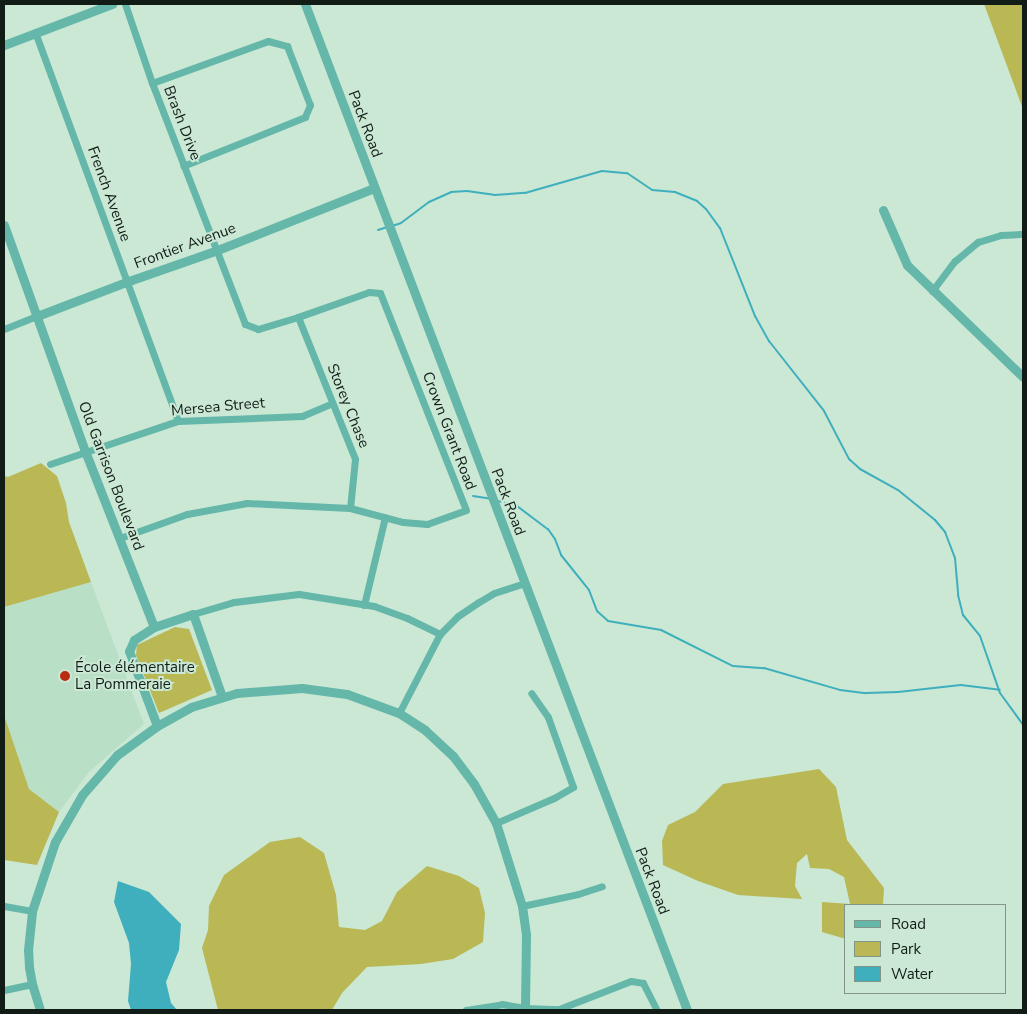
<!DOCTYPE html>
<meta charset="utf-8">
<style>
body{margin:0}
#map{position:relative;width:1027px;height:1014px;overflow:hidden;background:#cbe8d5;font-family:"Nunito Sans",sans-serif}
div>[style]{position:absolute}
.built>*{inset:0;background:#badfc7}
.green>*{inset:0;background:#bab755}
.water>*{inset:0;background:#3fafbd}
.stream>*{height:2px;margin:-1px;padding:0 1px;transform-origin:1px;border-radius:1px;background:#3fafbd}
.minor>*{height:7px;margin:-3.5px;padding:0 3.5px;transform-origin:3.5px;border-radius:3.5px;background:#64b7a9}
.tertiary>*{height:9px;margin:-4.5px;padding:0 4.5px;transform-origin:4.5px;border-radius:4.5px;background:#64b7a9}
.dots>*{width:14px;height:14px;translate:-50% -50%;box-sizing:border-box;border:2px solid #cbe8d5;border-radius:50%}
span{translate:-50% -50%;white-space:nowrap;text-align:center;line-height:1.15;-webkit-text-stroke:4px #cbe8d5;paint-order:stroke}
.street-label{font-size:15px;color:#121c16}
.poi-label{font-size:15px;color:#121c16}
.left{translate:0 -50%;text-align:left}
.frame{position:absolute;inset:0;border:5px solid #121c16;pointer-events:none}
.legend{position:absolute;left:844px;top:904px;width:162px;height:90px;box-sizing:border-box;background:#cbe8d5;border:1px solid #819689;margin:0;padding:6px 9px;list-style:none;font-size:15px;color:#121c16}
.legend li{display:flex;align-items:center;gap:10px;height:25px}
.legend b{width:25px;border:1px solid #819689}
</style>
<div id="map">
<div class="built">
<div style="clip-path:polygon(91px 582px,144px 724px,89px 772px,59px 812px,29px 789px,4px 715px,4px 607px)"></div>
</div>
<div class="green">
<div style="clip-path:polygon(984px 4px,1023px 4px,1023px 109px)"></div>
<div style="clip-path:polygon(41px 463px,57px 476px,66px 503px,69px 522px,91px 582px,4px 607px,4px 476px,8px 477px)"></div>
<div style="clip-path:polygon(175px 627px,189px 629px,212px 690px,159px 713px,136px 655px,137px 645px)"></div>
<div style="clip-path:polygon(4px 715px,29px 789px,59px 812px,37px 865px,4px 860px)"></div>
<div style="clip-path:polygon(819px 769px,836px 787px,847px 840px,884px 888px,883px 905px,846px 905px,846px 939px,822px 932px,822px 902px,850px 904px,844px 877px,829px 869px,810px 868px,807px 854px,797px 863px,795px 886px,802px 899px,738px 895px,698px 881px,663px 865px,662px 841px,668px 825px,695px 812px,723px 784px)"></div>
<div style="clip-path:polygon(300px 837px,324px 853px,336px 895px,339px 927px,365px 930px,382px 921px,397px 892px,427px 866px,459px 876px,479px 888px,485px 913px,483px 942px,453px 959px,421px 964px,367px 967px,342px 993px,332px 1010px,218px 1010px,202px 948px,208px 930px,209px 906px,224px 875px,270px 842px)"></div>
</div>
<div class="water">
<div style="clip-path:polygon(118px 881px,149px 892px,181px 924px,179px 950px,166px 982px,171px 1003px,177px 1010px,131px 1010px,128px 1001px,131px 964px,129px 943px,114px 902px)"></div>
</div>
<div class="stream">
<div style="left:392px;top:226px;width:9px;rotate:-18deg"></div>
<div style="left:401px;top:223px;width:35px;rotate:-37deg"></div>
<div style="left:429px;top:202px;width:24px;rotate:-24deg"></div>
<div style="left:451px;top:192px;width:16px;rotate:-4deg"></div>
<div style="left:467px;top:191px;width:27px;rotate:8deg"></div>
<div style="left:494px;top:195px;width:31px;rotate:-4deg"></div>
<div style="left:525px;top:193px;width:80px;rotate:-15.9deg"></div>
<div style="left:602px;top:171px;width:25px;rotate:5deg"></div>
<div style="left:627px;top:173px;width:30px;rotate:34deg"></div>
<div style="left:652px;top:190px;width:23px;rotate:5deg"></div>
<div style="left:675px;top:192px;width:24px;rotate:22deg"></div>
<div style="left:697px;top:201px;width:12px;rotate:42deg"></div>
<div style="left:706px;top:209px;width:24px;rotate:54deg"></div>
<div style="left:720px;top:228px;width:95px;rotate:68.3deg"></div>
<div style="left:755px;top:316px;width:29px;rotate:61deg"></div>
<div style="left:769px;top:341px;width:89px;rotate:51.8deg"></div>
<div style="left:824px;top:411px;width:54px;rotate:62.5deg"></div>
<div style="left:849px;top:459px;width:15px;rotate:42deg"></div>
<div style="left:860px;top:469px;width:43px;rotate:28.9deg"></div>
<div style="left:898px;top:490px;width:48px;rotate:39deg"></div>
<div style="left:935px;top:520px;width:16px;rotate:50deg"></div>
<div style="left:945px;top:532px;width:28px;rotate:69deg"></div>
<div style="left:955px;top:558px;width:37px;rotate:85deg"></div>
<div style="left:958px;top:595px;width:21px;rotate:76deg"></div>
<div style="left:963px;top:615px;width:27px;rotate:51deg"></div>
<div style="left:980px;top:636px;width:60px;rotate:70.7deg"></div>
<div style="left:1000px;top:693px;width:39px;rotate:54deg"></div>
<div style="left:378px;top:230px;width:9px;rotate:-18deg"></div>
<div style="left:473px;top:496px;width:18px;rotate:9deg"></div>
<div style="left:498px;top:501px;width:20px;rotate:15deg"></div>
<div style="left:517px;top:506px;width:39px;rotate:37deg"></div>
<div style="left:548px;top:529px;width:12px;rotate:55deg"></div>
<div style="left:555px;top:539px;width:17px;rotate:69deg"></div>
<div style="left:561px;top:555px;width:45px;rotate:51.3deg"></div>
<div style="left:589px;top:590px;width:22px;rotate:69deg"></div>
<div style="left:597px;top:611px;width:15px;rotate:42deg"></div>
<div style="left:608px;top:621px;width:54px;rotate:9.6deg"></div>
<div style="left:661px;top:630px;width:80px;rotate:26.6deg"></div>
<div style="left:733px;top:666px;width:31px;rotate:4deg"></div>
<div style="left:764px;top:668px;width:79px;rotate:16.1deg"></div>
<div style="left:840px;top:690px;width:26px;rotate:7deg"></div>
<div style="left:866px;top:693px;width:32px;rotate:-2deg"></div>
<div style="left:898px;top:692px;width:63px;rotate:-6.3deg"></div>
<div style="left:961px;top:685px;width:39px;rotate:7deg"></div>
</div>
<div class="minor">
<div style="left:35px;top:32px;width:414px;rotate:69.8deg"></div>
<div style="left:152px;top:83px;width:123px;rotate:-19.9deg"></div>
<div style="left:268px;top:41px;width:20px;rotate:15deg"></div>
<div style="left:287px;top:46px;width:63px;rotate:68.7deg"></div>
<div style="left:310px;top:105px;width:13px;rotate:113deg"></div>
<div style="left:305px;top:117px;width:131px;rotate:158.1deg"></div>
<div style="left:932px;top:291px;width:38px;rotate:-53deg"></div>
<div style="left:955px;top:261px;width:30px;rotate:-40deg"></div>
<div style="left:978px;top:242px;width:24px;rotate:-17deg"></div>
<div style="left:1001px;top:235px;width:22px;rotate:-3deg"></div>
<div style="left:298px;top:317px;width:153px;rotate:68.1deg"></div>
<div style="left:355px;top:459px;width:49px;rotate:95.8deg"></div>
<div style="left:4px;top:329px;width:35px;rotate:-22deg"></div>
<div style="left:50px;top:464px;width:135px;rotate:-18.6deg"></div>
<div style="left:178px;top:421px;width:124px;rotate:-2.3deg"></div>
<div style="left:302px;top:416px;width:33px;rotate:-23deg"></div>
<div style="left:120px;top:538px;width:71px;rotate:-19.7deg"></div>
<div style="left:187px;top:514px;width:61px;rotate:-10.4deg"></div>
<div style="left:247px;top:503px;width:103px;rotate:2.8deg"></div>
<div style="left:350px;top:508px;width:55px;rotate:14.8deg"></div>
<div style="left:403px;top:522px;width:24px;rotate:5deg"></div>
<div style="left:427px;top:524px;width:41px;rotate:-19.7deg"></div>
<div style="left:466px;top:510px;width:233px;rotate:-111.6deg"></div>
<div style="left:380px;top:293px;width:11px;rotate:-175deg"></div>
<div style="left:369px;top:292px;width:75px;rotate:160.6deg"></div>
<div style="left:298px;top:317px;width:42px;rotate:163.3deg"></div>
<div style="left:258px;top:329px;width:14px;rotate:-159deg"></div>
<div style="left:245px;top:324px;width:258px;rotate:-111.1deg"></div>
<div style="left:152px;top:83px;width:83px;rotate:-108.9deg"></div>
<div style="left:364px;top:605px;width:90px;rotate:-76.6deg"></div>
<div style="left:193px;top:614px;width:43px;rotate:-16.3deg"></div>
<div style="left:234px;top:602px;width:65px;rotate:-7deg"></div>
<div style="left:299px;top:594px;width:76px;rotate:9.1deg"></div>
<div style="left:374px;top:606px;width:35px;rotate:20deg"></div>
<div style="left:407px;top:618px;width:37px;rotate:26deg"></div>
<div style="left:399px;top:713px;width:89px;rotate:-62.6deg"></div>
<div style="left:440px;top:634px;width:25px;rotate:-45deg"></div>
<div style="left:458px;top:616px;width:25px;rotate:-34deg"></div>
<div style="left:479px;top:602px;width:17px;rotate:-31deg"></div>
<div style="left:494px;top:593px;width:32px;rotate:-18deg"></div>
<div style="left:496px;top:823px;width:63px;rotate:-23.3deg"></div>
<div style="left:554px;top:798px;width:22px;rotate:-30deg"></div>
<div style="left:573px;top:787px;width:74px;rotate:-109.7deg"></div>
<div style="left:548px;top:717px;width:29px;rotate:-125deg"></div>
<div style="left:4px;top:906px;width:28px;rotate:10deg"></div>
<div style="left:522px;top:906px;width:57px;rotate:-12.1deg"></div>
<div style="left:578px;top:894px;width:25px;rotate:-18deg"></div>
<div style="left:4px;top:990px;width:29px;rotate:-12deg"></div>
<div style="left:466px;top:1010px;width:36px;rotate:-9deg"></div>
<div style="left:502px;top:1004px;width:23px;rotate:10deg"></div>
<div style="left:525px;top:1008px;width:34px;rotate:2deg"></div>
<div style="left:559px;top:1009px;width:77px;rotate:-21.3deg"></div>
<div style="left:631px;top:981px;width:12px;rotate:9deg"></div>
<div style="left:643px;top:983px;width:30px;rotate:63deg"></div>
</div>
<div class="tertiary">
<div style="left:305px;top:4px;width:1076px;rotate:69.21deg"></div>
<div style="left:4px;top:45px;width:116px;rotate:-20.8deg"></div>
<div style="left:883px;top:210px;width:60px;rotate:66.4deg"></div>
<div style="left:907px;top:265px;width:161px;rotate:44deg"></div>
<div style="left:4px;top:225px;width:240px;rotate:70.3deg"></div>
<div style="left:85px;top:451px;width:189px;rotate:68.6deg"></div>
<div style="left:154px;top:627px;width:24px;rotate:147deg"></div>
<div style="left:134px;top:640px;width:12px;rotate:114deg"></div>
<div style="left:129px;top:651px;width:80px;rotate:69.5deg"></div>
<div style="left:37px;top:316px;width:95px;rotate:-20.9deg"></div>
<div style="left:126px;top:282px;width:94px;rotate:-19.2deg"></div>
<div style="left:215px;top:251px;width:171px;rotate:-21.6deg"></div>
<div style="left:154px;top:627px;width:41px;rotate:-18.4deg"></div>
<div style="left:193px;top:614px;width:88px;rotate:70.7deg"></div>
<div style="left:40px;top:1010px;width:27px;rotate:-107deg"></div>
<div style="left:32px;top:984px;width:17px;rotate:-100deg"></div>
<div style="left:29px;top:967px;width:17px;rotate:-93deg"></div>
<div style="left:28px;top:950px;width:39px;rotate:-84deg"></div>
<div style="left:32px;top:911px;width:73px;rotate:-71.6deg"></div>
<div style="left:55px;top:842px;width:54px;rotate:-60.1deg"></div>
<div style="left:82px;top:795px;width:53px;rotate:-48.8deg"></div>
<div style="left:117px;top:755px;width:49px;rotate:-35.9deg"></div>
<div style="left:157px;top:726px;width:39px;rotate:-29deg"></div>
<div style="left:191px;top:707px;width:48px;rotate:-16.9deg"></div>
<div style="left:237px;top:693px;width:65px;rotate:-4.4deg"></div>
<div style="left:302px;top:688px;width:45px;rotate:7.6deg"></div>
<div style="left:347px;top:694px;width:55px;rotate:20.1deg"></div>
<div style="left:399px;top:713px;width:31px;rotate:33deg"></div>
<div style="left:425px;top:730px;width:38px;rotate:43deg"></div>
<div style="left:453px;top:756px;width:35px;rotate:53deg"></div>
<div style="left:474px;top:784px;width:45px;rotate:60.6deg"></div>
<div style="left:496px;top:823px;width:87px;rotate:72.6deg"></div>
<div style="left:522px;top:906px;width:29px;rotate:82deg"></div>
<div style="left:526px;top:935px;width:75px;rotate:90.8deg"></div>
</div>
<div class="dots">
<div style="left:65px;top:676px;background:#b82c12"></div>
</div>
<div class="street-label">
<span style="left:182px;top:123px;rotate:69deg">Brash Drive</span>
<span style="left:365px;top:124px;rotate:69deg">Pack Road</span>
<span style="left:109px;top:194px;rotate:70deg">French Avenue</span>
<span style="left:185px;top:246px;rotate:-20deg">Frontier Avenue</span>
<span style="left:348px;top:406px;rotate:68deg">Storey Chase</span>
<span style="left:218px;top:407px;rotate:-5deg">Mersea Street</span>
<span style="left:449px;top:431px;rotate:69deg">Crown Grant Road</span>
<span style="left:111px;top:476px;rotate:69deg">Old Garrison Boulevard</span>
<span style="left:508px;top:502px;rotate:69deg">Pack Road</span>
<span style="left:652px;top:881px;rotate:69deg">Pack Road</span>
</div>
<div class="poi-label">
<span class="left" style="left:75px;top:676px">École élémentaire<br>La Pommeraie</span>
</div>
<div class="frame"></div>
<ul class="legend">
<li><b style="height:6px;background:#64b7a9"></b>Road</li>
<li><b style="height:14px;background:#bab755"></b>Park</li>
<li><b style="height:14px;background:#3fafbd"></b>Water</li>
</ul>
</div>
